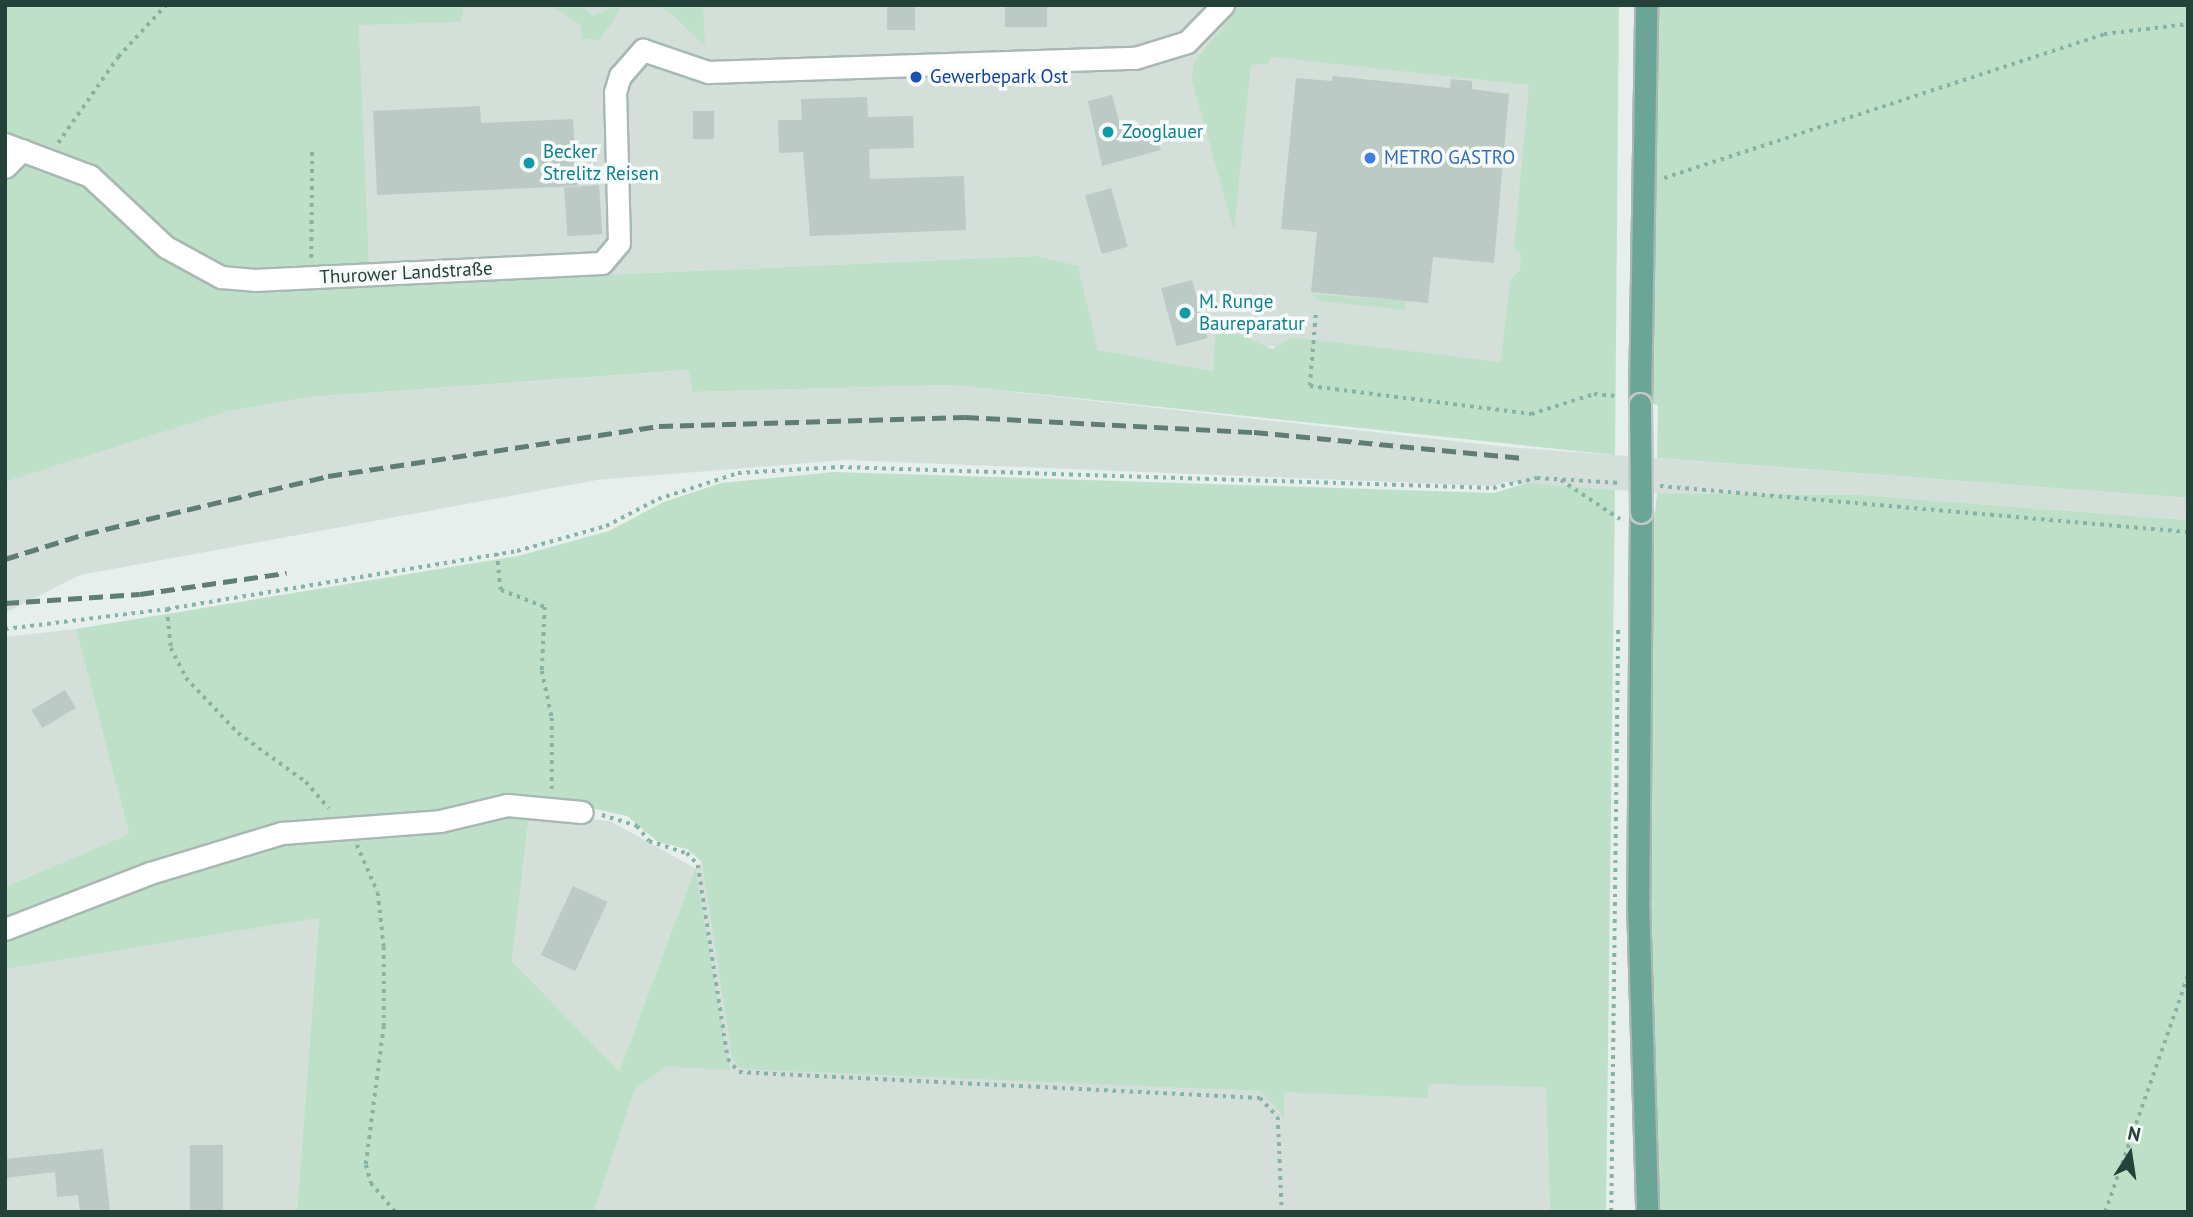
<!DOCTYPE html>
<meta charset="utf-8">
<style>
body{margin:0}
#map{position:relative;width:2193px;height:1217px;overflow:hidden;background:#e6efeb;font-family:"PT Sans",sans-serif}
div>[style]{position:absolute}
.built>*{inset:0;background:#d4dfda}
.green>*{inset:0;background:#bfe0c8}
.building>*{inset:0;background:#bbcac4;transform-origin:0 0}
.path>*{height:3.5px;margin-top:-1.75px;transform-origin:0;background:repeating-linear-gradient(90deg,#86b3a5 0 3.5px,transparent 0 8.5px)}
.roads{filter:drop-shadow(2px 0 #a8b8b2) drop-shadow(-2px 0 #a8b8b2) drop-shadow(0 2px #a8b8b2) drop-shadow(0 -2px #a8b8b2)}
.minor>*{height:21px;margin:-10.5px;padding:0 10.5px;transform-origin:10.5px;border-radius:10.5px;background:#fff}
.major>*{height:21px;margin:-10.5px;padding:0 10.5px;transform-origin:10.5px;border-radius:10.5px;background:#6aa596}
.rail>*{height:5px;margin-top:-2.5px;transform-origin:0;background:repeating-linear-gradient(90deg,#5f7d75 0 14px,transparent 0 21px)}
.bridges{filter:drop-shadow(2px 0 #c2cac8) drop-shadow(-2px 0 #c2cac8) drop-shadow(0 2px #c2cac8) drop-shadow(0 -2px #c2cac8)}
.major-bridge>*{height:21px;margin:-10.5px;padding:0 10.5px;transform-origin:10.5px;border-radius:10.5px;background:#6aa596}
.dots>*{width:19px;height:19px;translate:-50% -50%;box-sizing:border-box;border:4px solid #f7fbf9;border-radius:50%}
span{translate:-50% -50%;white-space:nowrap;text-align:center;line-height:1.15;-webkit-text-stroke:7px #f7fbf9;paint-order:stroke}
.transit-label{font-size:19px;color:#164399}
.left{translate:0 -50%;text-align:left}
.culture-label{font-size:19px;color:#0d838f}
.shop-label{font-size:19px;color:#366cbe}
.street-label{font-size:19px;color:#24423a}
.frame{position:absolute;inset:0;border:7px solid #24423a;pointer-events:none}
.north{position:absolute;left:2095px;top:1119px;width:70px;height:70px;-webkit-text-stroke:5px #f7fbf9;paint-order:stroke;rotate:12deg;font-size:19px;font-weight:700;line-height:28px;text-align:center;color:#24423a}
.north::after{content:'';display:block;margin:auto;width:24px;height:32px;background:#24423a;clip-path:polygon(50% 0,100% 100%,50% 72%,0 100%)}
</style>
<div id="map">
<div class="built">
<div style="clip-path:polygon(358px 5px,1531px 5px,1522px 403px,1283px 346px,1259px 347px,1217px 325px,1213px 371px,1097px 350px,1078px 267px,1038px 256px,370px 285px)"></div>
<div style="clip-path:polygon(690px 370px,692px 392px,952px 385px,1507px 447px,2188px 498px,2188px 520px,1862px 495px,1657px 493px,1506px 482px,1492px 486px,846px 460px,597px 480px,80px 575px,5px 613px,5px 482px,230px 411px,309px 397px)"></div>
<div style="clip-path:polygon(76px 629px,129px 834px,5px 887px,5px 637px)"></div>
<div style="clip-path:polygon(693px 809px,1541px 880px,1550px 1212px,594px 1212px,635px 1089px,667px 1067px,729px 1069px,694px 870px,619px 1071px,512px 961px,530px 813px,610px 821px,695px 868px,702px 862px)"></div>
<div style="clip-path:polygon(319px 918px,297px 1212px,5px 1212px,5px 969px)"></div>
</div>
<div class="green">
<div style="clip-path:polygon(5px 5px,464px 5px,461px 22px,359px 25px,370px 285px,1038px 256px,1078px 266px,1098px 350px,1213px 371px,1216px 324px,1272px 349px,1292px 337px,1501px 362px,1510px 280px,1520px 270px,1521px 253px,1514px 248px,1529px 85px,1272px 57px,1267px 64px,1251px 65px,1234px 231px,1191px 77px,1195px 61px,1241px 5px,1619px 5px,1615px 455px,952px 385px,692px 392px,689px 370px,309px 397px,230px 411px,5px 482px)"></div>
<div style="clip-path:polygon(550px 5px,581px 5px,593px 16px,619px 5px,620px 10px,600px 40px,582px 39px,581px 25px)"></div>
<div style="clip-path:polygon(656px 5px,703px 5px,705px 46px,668px 11px)"></div>
<div style="clip-path:polygon(1658px 5px,2188px 5px,2188px 498px,1657px 458px,1658px 405px,1652px 404px)"></div>
<div style="clip-path:polygon(1311px 294px,1406px 301px,1405px 310px,1320px 301px)"></div>
<div style="clip-path:polygon(834px 472px,1494px 493px,1527px 483px,1615px 490px,1606px 1212px,1550px 1212px,1546px 1087px,1429px 1084px,1428px 1098px,1284px 1092px,1284px 1117px,1261px 1091px,741px 1069px,732px 1058px,702px 862px,687px 849px,658px 842px,627px 816px,582px 806px,531px 802px,512px 961px,619px 1071px,695px 868px,730px 1070px,667px 1067px,635px 1089px,594px 1212px,297px 1212px,319px 918px,5px 969px,5px 887px,129px 834px,76px 629px,518px 556px,609px 531px,664px 502px,721px 483px)"></div>
<div style="clip-path:polygon(1657px 493px,1862px 495px,2188px 520px,2188px 1212px,1659px 1212px,1650px 945px,1651px 512px,1655px 512px)"></div>
</div>
<div class="building">
<div style="left:887px;top:5px;width:28px;height:25px"></div>
<div style="left:1005px;top:5px;width:42px;height:22px"></div>
<div style="clip-path:polygon(1333px 76px,1450px 88px,1451px 79px,1472px 81px,1472px 89px,1509px 94px,1494px 263px,1433px 257px,1428px 303px,1311px 292px,1317px 232px,1281px 229px,1296px 78px,1332px 81px)"></div>
<div style="clip-path:polygon(1112px 95px,1123px 136px,1153px 128px,1161px 150px,1102px 166px,1088px 101px)"></div>
<div style="clip-path:polygon(867px 97px,868px 117px,913px 116px,914px 148px,869px 149px,870px 179px,964px 176px,966px 230px,810px 236px,803px 152px,779px 153px,778px 120px,802px 120px,801px 99px)"></div>
<div style="clip-path:polygon(480px 106px,481px 123px,573px 119px,577px 186px,377px 195px,373px 111px)"></div>
<div style="left:714px;top:111px;width:28px;height:21px;rotate:90deg"></div>
<div style="left:599px;top:185px;width:49px;height:35px;rotate:86deg"></div>
<div style="left:1111px;top:188px;width:61px;height:27px;rotate:74deg"></div>
<div style="left:1192px;top:280px;width:60px;height:32px;rotate:75deg"></div>
<div style="left:65px;top:690px;width:21px;height:39px;rotate:59deg"></div>
<div style="left:573px;top:886px;width:38px;height:76px;rotate:25deg"></div>
<div style="left:190px;top:1145px;width:33px;height:67px"></div>
<div style="clip-path:polygon(103px 1149px,110px 1212px,80px 1212px,78px 1195px,57px 1197px,55px 1172px,5px 1178px,5px 1159px)"></div>
</div>
<div class="path">
<div style="left:58px;top:143px;width:105px;rotate:-55.1deg"></div>
<div style="left:118px;top:57px;width:71px;rotate:-47.3deg"></div>
<div style="left:1664px;top:178px;width:463px;rotate:-18.1deg"></div>
<div style="left:2104px;top:34px;width:85px;rotate:-6.8deg"></div>
<div style="left:311px;top:258px;width:107px;rotate:-89.5deg"></div>
<div style="left:1316px;top:315px;width:71px;rotate:94.8deg"></div>
<div style="left:1310px;top:386px;width:223px;rotate:7.2deg"></div>
<div style="left:1531px;top:414px;width:66px;rotate:-17.6deg"></div>
<div style="left:1594px;top:394px;width:25px;rotate:5deg"></div>
<div style="left:1561px;top:480px;width:71px;rotate:33.5deg"></div>
<div style="left:1660px;top:486px;width:530px;rotate:4.98deg"></div>
<div style="left:497px;top:553px;width:37px;rotate:84deg"></div>
<div style="left:501px;top:590px;width:47px;rotate:21.1deg"></div>
<div style="left:545px;top:607px;width:64px;rotate:92.7deg"></div>
<div style="left:542px;top:671px;width:48px;rotate:78deg"></div>
<div style="left:552px;top:718px;width:71px;rotate:90deg"></div>
<div style="left:167px;top:609px;width:39px;rotate:84deg"></div>
<div style="left:171px;top:648px;width:34px;rotate:63deg"></div>
<div style="left:186px;top:678px;width:76px;rotate:46.6deg"></div>
<div style="left:238px;top:733px;width:84px;rotate:35.8deg"></div>
<div style="left:306px;top:782px;width:35px;rotate:49deg"></div>
<div style="left:5px;top:629px;width:163px;rotate:-7deg"></div>
<div style="left:167px;top:609px;width:355px;rotate:-9.4deg"></div>
<div style="left:517px;top:551px;width:92px;rotate:-15.7deg"></div>
<div style="left:606px;top:526px;width:59px;rotate:-27.4deg"></div>
<div style="left:658px;top:499px;width:84px;rotate:-18deg"></div>
<div style="left:738px;top:473px;width:102px;rotate:-3.4deg"></div>
<div style="left:840px;top:467px;width:653px;rotate:1.84deg"></div>
<div style="left:1493px;top:488px;width:45px;rotate:-12.8deg"></div>
<div style="left:1537px;top:478px;width:84px;rotate:3.4deg"></div>
<div style="left:602px;top:815px;width:37px;rotate:17deg"></div>
<div style="left:637px;top:826px;width:19px;rotate:51deg"></div>
<div style="left:649px;top:841px;width:40px;rotate:18deg"></div>
<div style="left:687px;top:853px;width:16px;rotate:47deg"></div>
<div style="left:698px;top:865px;width:196px;rotate:81.2deg"></div>
<div style="left:728px;top:1059px;width:17px;rotate:50deg"></div>
<div style="left:739px;top:1072px;width:522px;rotate:2.86deg"></div>
<div style="left:1260px;top:1098px;width:26px;rotate:47deg"></div>
<div style="left:1278px;top:1117px;width:95px;rotate:87.6deg"></div>
<div style="left:357px;top:845px;width:52px;rotate:66.4deg"></div>
<div style="left:378px;top:893px;width:54px;rotate:83.7deg"></div>
<div style="left:384px;top:947px;width:79px;rotate:90deg"></div>
<div style="left:384px;top:1026px;width:140px;rotate:97.4deg"></div>
<div style="left:366px;top:1165px;width:19px;rotate:74deg"></div>
<div style="left:371px;top:1183px;width:38px;rotate:50deg"></div>
<div style="left:1611px;top:1212px;width:586px;rotate:-89.32deg"></div>
<div style="left:2105px;top:1212px;width:251px;rotate:-70.7deg"></div>
</div>
<div class="roads">
<div class="minor">
<div style="left:5px;top:144px;width:91px;rotate:20.6deg"></div>
<div style="left:90px;top:176px;width:104px;rotate:43.1deg"></div>
<div style="left:166px;top:247px;width:63px;rotate:28.6deg"></div>
<div style="left:221px;top:277px;width:33px;rotate:5deg"></div>
<div style="left:254px;top:280px;width:348px;rotate:-2.8deg"></div>
<div style="left:602px;top:263px;width:26px;rotate:-50deg"></div>
<div style="left:619px;top:243px;width:151px;rotate:-91.5deg"></div>
<div style="left:615px;top:92px;width:17px;rotate:-73deg"></div>
<div style="left:620px;top:76px;width:35px;rotate:-49deg"></div>
<div style="left:643px;top:50px;width:69px;rotate:18.7deg"></div>
<div style="left:708px;top:72px;width:427px;rotate:-1.9deg"></div>
<div style="left:1135px;top:58px;width:54px;rotate:-17.1deg"></div>
<div style="left:1187px;top:42px;width:52px;rotate:-45.8deg"></div>
<div style="left:5px;top:167px;width:24px;rotate:-45deg"></div>
<div style="left:5px;top:929px;width:155px;rotate:-21.1deg"></div>
<div style="left:150px;top:873px;width:138px;rotate:-16.9deg"></div>
<div style="left:282px;top:833px;width:158px;rotate:-4.3deg"></div>
<div style="left:440px;top:821px;width:69px;rotate:-13.4deg"></div>
<div style="left:507px;top:805px;width:75px;rotate:5.3deg"></div>
</div>
<div class="major">
<div style="left:1640px;top:404px;width:399px;rotate:-89.1deg"></div>
<div style="left:1641px;top:512px;width:389px;rotate:90.4deg"></div>
<div style="left:1638px;top:901px;width:311px;rotate:88.3deg"></div>
</div>
</div>
<div class="rail">
<div style="left:5px;top:559px;width:84px;rotate:-17.4deg"></div>
<div style="left:85px;top:534px;width:250px;rotate:-13.4deg"></div>
<div style="left:328px;top:476px;width:335px;rotate:-8.6deg"></div>
<div style="left:659px;top:426px;width:306px;rotate:-1.7deg"></div>
<div style="left:965px;top:417px;width:289px;rotate:3deg"></div>
<div style="left:1254px;top:432px;width:273px;rotate:5.5deg"></div>
<div style="left:5px;top:603px;width:135px;rotate:-3.8deg"></div>
<div style="left:140px;top:594px;width:148px;rotate:-8.2deg"></div>
</div>
<div class="bridges">
<div class="major-bridge">
<div style="left:1640px;top:404px;width:108px;rotate:89.5deg"></div>
</div>
</div>
<div class="dots">
<div style="left:916px;top:77px;background:#1a4fb4"></div>
<div style="left:1108px;top:132px;background:#0f9aa8"></div>
<div style="left:1370px;top:158px;background:#3f7fe0"></div>
<div style="left:529px;top:163px;background:#0f9aa8"></div>
<div style="left:1185px;top:313px;background:#0f9aa8"></div>
</div>
<div class="transit-label">
<span class="left" style="left:930px;top:77px">Gewerbepark Ost</span>
</div>
<div class="culture-label">
<span class="left" style="left:1122px;top:132px">Zooglauer</span>
<span class="left" style="left:543px;top:163px">Becker<br>Strelitz Reisen</span>
<span class="left" style="left:1199px;top:313px">M. Runge<br>Baureparatur</span>
</div>
<div class="shop-label">
<span class="left" style="left:1384px;top:158px">METRO GASTRO</span>
</div>
<div class="street-label">
<span style="left:406px;top:273px;rotate:-3deg">Thurower Landstraße</span>
</div>
<div class="frame"></div>
<div class="north">N</div>
</div>
